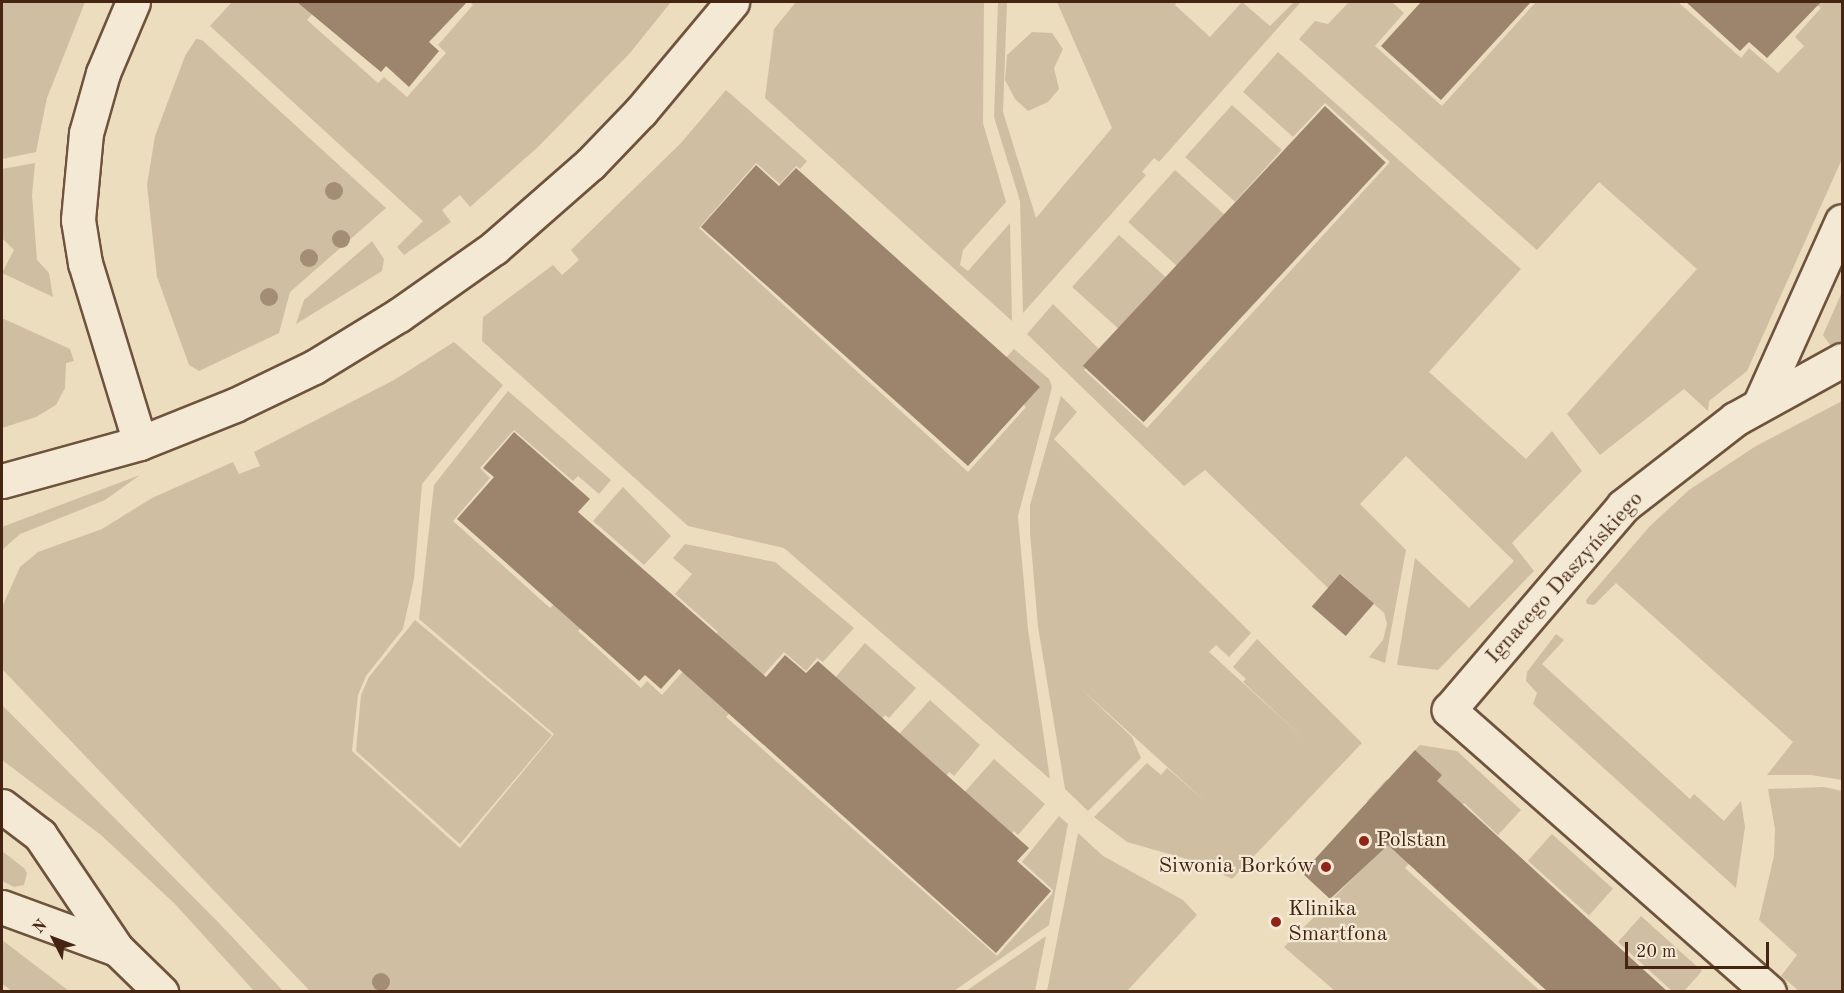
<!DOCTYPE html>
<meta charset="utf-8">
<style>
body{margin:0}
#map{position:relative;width:1844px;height:993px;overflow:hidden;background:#ecddbf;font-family:"Old Standard TT",serif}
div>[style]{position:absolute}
.green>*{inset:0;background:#d0bea2;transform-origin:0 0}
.building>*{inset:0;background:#9c856c;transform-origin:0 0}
.roads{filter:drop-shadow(2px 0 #6f533d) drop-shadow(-2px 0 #6f533d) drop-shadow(0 2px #6f533d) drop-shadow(0 -2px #6f533d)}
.minor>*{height:33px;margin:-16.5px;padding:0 16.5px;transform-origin:16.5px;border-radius:16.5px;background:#f3e9d5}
.trees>*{width:18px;height:18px;margin:-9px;border-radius:50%;background:#a38d74}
.dots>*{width:16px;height:16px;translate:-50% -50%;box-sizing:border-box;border:3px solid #f3e9d5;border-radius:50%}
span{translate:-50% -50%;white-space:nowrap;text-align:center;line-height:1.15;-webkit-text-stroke:4.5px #f3e9d5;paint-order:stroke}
.street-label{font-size:22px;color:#452512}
.poi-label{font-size:22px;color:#452512}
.left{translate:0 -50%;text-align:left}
.right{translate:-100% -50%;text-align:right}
.frame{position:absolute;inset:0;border:3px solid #452512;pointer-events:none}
.north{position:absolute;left:24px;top:909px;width:60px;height:60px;-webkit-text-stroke:4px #f3e9d5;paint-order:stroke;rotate:312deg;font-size:16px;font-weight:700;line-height:24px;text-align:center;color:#452512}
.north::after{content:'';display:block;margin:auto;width:21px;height:27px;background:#452512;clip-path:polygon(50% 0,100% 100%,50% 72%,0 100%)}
.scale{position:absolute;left:1625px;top:942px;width:144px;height:27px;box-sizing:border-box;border:3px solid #452512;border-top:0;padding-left:8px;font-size:18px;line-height:21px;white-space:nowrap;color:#452512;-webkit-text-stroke:4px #f3e9d5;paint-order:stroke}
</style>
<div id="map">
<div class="green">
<div style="clip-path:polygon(2px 2px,85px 2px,47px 98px,36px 152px,2px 159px)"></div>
<div style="clip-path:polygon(232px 2px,323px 2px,307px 20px,378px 83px,384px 77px,407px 97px,446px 53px,438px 45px,473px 5px,470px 2px,671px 2px,630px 53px,538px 147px,470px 207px,460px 195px,442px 210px,451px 222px,404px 255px,397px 247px,423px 221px,210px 26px)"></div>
<div style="clip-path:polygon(796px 2px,984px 2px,983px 123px,1006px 202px,963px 250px,960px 265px,968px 271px,1010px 223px,1012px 321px,765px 98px,774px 29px)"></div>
<div style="clip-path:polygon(998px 2px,1007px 2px,1003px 112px,1036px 218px,1112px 128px,1057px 2px,1177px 2px,1175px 5px,1210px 37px,1242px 2px,1270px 26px,1294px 2px,1300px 3px,1159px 162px,1154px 158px,1142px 172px,1146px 175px,1023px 313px,1020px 201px,994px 117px)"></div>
<div style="clip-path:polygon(1349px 2px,1392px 2px,1404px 13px,1375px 46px,1442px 106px,1536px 2px,1678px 2px,1741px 58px,1749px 48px,1778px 73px,1804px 46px,1795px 37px,1821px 8px,1813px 2px,1842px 2px,1842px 159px,1747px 371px,1709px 401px,1708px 411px,1684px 389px,1600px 455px,1567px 414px,1697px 269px,1599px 182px,1537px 250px,1299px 39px,1315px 21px,1328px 24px)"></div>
<div style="clip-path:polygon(1032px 32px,1052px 33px,1063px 49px,1054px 68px,1059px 89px,1048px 102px,1028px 111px,1015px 99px,1005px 80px,1007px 55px)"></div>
<div style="clip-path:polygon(196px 39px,202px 40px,386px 208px,290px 292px,279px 333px,199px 371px,189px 365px,157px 277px,147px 185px,155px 136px,185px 56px)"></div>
<div style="clip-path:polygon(1278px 52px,1521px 269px,1429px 372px,1526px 459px,1552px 431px,1582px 471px,1512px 543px,1534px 571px,1438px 670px,1397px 665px,1415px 558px,1469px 608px,1514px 561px,1406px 456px,1360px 504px,1406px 550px,1385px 663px,1369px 657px,1383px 640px,1387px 624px,1384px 613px,1341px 574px,1328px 588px,1205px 470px,1184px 486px,1027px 334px,1053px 304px,1101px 351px,1084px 370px,1147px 428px,1390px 162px,1325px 103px,1293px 137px,1243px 92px)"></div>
<div style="clip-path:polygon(726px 90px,807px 161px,800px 169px,796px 166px,780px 184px,756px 163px,699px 228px,968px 472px,1026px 407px,991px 374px,1014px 349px,1049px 379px,1052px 387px,1018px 516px,1028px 629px,1050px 779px,784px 548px,688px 526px,482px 341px,483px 317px,553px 265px,562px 275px,579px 260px,571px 250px,681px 143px)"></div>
<div style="left:1232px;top:105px;width:67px;height:70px;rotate:42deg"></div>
<div style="clip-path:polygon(35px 163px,32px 195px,37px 260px,49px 273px,53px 297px,2px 273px,14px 250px,2px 238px,2px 169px)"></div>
<div style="left:1175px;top:170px;width:69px;height:70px;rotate:42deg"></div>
<div style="left:1119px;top:235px;width:66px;height:70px;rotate:42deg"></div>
<div style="clip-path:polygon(372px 241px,384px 259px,382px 271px,296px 324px,304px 300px)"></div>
<div style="clip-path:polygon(1842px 292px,1842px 343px,1830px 345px,1823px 335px)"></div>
<div style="clip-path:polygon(2px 318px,70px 349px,74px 361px,66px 363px,65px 388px,56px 405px,36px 417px,2px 428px)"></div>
<div style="clip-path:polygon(454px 342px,503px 385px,422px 484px,414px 579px,403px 629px,366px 676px,358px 695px,352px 751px,460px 848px,554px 734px,419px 619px,434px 485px,508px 391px,611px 480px,599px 494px,578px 476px,573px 481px,514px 430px,480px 468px,490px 478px,453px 521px,550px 608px,557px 602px,584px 625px,578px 631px,641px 688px,647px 681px,662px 695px,718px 632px,675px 594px,692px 574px,673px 558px,685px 544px,775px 562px,854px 628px,823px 662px,817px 658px,806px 671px,784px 652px,726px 717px,997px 956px,1052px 894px,1053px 890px,1022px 862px,1059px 816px,1068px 824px,1049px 925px,954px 991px,310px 991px,2px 669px,2px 607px,20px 567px,38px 552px,102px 529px,152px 498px,233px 462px,239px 474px,260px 466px,254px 452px,394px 380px)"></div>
<div style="clip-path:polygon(1061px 396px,1077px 412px,1054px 439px,1251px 633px,1229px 657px,1216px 645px,1209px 652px,1311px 745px,1243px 682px,1246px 679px,1233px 667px,1257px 639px,1362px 743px,1232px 879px,1197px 862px,1127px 842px,1094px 817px,1147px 763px,1161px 775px,1167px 768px,1206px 802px,1078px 686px,1132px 737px,1141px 758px,1088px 811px,1065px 789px,1038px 627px,1030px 533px,1030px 505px)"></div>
<div style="clip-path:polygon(1842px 401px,1842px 780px,1811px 775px,1767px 775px,1793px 742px,1616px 583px,1594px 605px,1587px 604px,1586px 600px,1650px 526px,1689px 490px,1756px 446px)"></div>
<div style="clip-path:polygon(140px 475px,105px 500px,20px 534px,2px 550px,2px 527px)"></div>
<div style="clip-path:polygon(623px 487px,671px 536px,644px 565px,593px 521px)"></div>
<div style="clip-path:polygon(415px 620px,552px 735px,460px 844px,356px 751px,361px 695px,369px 677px)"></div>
<div style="clip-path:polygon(1556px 634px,1564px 640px,1542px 664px,1690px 799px,1694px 794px,1724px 821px,1741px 801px,1745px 827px,1736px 888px,1533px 704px,1537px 693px,1526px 681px,1527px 672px)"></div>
<div style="clip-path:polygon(865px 643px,916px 688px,889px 718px,885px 715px,874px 728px,827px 687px)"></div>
<div style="clip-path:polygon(930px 700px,980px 745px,954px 776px,949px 772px,939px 785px,891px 743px)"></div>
<div style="clip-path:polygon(2px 705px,219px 923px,283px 991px,254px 991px,175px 904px,101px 835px,2px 760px)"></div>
<div style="clip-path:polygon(1420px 745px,1457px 751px,1521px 810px,1498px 835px,1464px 803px,1405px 868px,1540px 991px,1335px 991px,1284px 947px,1400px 831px,1367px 801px,1387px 779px,1414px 806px,1442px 775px,1415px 750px)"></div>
<div style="clip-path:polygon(994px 759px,1045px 804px,1018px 835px,1014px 831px,1002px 844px,956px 802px)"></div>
<div style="clip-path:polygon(1824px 787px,1842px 791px,1842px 991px,1799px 991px,1781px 976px,1797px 955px,1759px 920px,1774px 856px,1775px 829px,1768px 789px)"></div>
<div style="clip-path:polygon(1078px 833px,1103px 856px,1183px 900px,1197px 915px,1127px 991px,1047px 991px)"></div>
<div style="left:1552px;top:834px;width:82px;height:36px;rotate:42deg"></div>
<div style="clip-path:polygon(2px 851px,24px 868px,27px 873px,24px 885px,14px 887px,2px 881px)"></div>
<div style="clip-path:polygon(1641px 916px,1702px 971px,1684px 991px,1672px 991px,1618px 942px)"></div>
<div style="clip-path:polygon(1046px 936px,1035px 991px,966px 991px)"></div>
<div style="clip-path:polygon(2px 940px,69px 991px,12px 991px,2px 984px)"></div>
</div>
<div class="building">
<div style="clip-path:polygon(297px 2px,467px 2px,429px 42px,439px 51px,409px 87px,386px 66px,381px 72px)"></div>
<div style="clip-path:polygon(1421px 2px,1531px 2px,1441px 100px,1381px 46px)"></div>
<div style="clip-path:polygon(1686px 2px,1821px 2px,1767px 58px,1749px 42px,1740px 51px)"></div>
<div style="left:1325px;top:106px;width:83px;height:355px;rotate:43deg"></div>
<div style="clip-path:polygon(756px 165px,779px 186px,796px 168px,1040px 387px,968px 466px,701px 227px)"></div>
<div style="clip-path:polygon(514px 432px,590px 499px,578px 512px,766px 677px,785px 655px,806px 673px,818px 661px,1029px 848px,1017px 861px,1051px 891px,996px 953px,679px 669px,661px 689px,645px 675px,639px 681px,457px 519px,494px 477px,483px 468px)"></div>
<div style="left:1340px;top:574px;width:45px;height:43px;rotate:41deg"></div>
<div style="clip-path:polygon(1415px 750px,1442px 775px,1437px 781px,1668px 992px,1548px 992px,1388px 845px,1330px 899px,1302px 873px)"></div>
</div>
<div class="roads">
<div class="minor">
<div style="left:133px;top:2px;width:77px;rotate:112.9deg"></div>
<div style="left:103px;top:73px;width:62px;rotate:105.8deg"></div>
<div style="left:86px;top:133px;width:87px;rotate:95.3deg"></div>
<div style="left:78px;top:220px;width:44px;rotate:80.8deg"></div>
<div style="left:85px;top:263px;width:188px;rotate:73deg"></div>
<div style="left:1761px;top:401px;width:197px;rotate:-65.8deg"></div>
<div style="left:2px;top:481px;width:143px;rotate:-15.4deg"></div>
<div style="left:140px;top:443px;width:102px;rotate:-21.8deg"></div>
<div style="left:235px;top:405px;width:88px;rotate:-25.7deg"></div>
<div style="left:314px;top:367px;width:100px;rotate:-31.5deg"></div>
<div style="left:399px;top:315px;width:116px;rotate:-35.2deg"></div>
<div style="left:494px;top:248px;width:128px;rotate:-41.2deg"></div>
<div style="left:590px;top:164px;width:74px;rotate:-46.1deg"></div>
<div style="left:641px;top:111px;width:142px;rotate:-50.1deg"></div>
<div style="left:2px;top:806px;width:48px;rotate:37.3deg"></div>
<div style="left:40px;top:835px;width:138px;rotate:56deg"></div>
<div style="left:117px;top:949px;width:62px;rotate:44.3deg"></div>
<div style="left:2px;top:907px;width:122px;rotate:20.1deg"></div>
<div style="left:1769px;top:992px;width:427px;rotate:-138.6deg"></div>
<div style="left:1449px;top:710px;width:268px;rotate:-49.5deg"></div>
<div style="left:1623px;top:506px;width:142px;rotate:-37.8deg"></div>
<div style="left:1735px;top:419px;width:122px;rotate:-28.9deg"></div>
</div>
</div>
<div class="trees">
<div style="left:334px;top:191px"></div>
<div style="left:341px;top:239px"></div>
<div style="left:309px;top:258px"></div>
<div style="left:269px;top:297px"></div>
<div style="left:381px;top:982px"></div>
</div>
<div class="dots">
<div style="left:1364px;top:841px;background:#8f2418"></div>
<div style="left:1326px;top:867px;background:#8f2418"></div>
<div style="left:1276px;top:922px;background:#8f2418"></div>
</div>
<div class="street-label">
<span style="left:1565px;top:578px;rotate:-48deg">Ignacego Daszyńskiego</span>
</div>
<div class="poi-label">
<span class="left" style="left:1376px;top:841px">Polstan</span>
<span class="right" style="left:1314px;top:867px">Siwonia Borków</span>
<span class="left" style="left:1288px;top:922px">Klinika<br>Smartfona</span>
</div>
<div class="frame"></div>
<div class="north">N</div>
<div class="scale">20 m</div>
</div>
